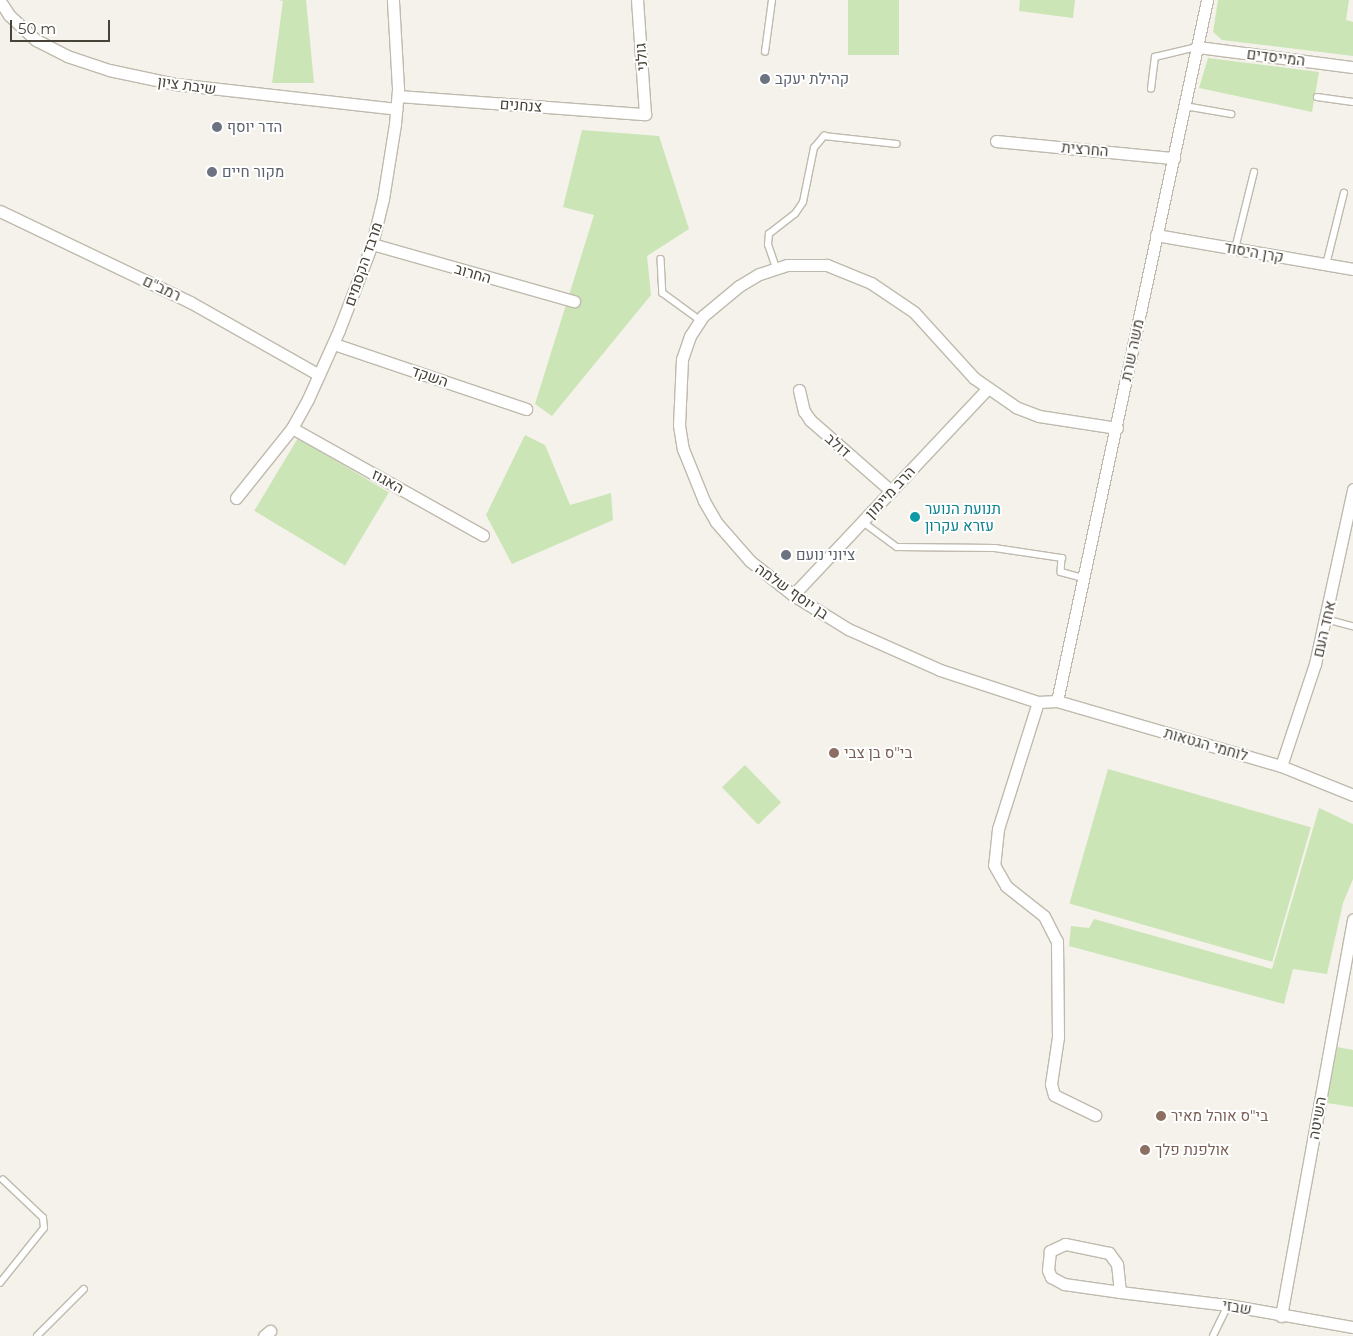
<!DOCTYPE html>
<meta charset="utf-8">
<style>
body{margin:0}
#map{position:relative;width:1353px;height:1336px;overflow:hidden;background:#f4f2ea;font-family:Montserrat,Heebo,sans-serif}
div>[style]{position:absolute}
.green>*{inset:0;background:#cce5b6;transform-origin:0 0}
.roads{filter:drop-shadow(1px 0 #bfbaad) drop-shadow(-1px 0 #bfbaad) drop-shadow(0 1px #bfbaad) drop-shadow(0 -1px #bfbaad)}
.service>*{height:5.5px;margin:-2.75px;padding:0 2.75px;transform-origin:2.75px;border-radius:2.75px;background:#fff}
.minor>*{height:11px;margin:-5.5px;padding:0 5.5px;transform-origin:5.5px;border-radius:5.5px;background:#fff}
.dots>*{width:14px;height:14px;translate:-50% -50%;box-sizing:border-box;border:2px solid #fff;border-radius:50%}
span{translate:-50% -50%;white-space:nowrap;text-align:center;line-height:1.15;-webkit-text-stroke:4px #fff;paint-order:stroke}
.street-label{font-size:15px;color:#484338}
.worship-label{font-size:15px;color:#5b616d}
.left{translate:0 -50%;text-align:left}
.culture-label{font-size:15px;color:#0d838f}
.education-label{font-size:15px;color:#785e54}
.scale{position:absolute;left:10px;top:20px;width:100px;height:22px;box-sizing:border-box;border:2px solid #484338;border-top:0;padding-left:6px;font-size:15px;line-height:18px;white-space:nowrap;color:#484338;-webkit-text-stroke:4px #fff;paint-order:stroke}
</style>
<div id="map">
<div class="green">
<div style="clip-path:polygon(278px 0,306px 0,314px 83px,272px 83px,283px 1px)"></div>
<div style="left:848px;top:0;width:51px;height:55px"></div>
<div style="clip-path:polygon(1020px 0,1075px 0,1073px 18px,1019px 11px)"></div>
<div style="clip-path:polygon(1218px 0,1349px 0,1346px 20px,1353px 22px,1353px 56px,1222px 40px,1213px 32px)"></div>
<div style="clip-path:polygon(1208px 58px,1319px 72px,1312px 112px,1199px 88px)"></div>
<div style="clip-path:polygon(582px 130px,659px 136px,689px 229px,647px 256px,651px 295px,552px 416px,535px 404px,594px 215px,563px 207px)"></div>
<div style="clip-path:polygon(525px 435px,545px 445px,570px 505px,611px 493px,613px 520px,512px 564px,486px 515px)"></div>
<div style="left:298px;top:438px;width:106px;height:85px;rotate:31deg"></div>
<div style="left:745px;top:765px;width:52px;height:32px;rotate:46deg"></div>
<div style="left:1108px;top:769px;width:211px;height:140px;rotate:16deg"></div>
<div style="clip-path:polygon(1319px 808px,1353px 824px,1353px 879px,1343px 903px,1327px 974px,1293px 969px,1284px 1004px,1069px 946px,1071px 926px,1089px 928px,1094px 919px,1272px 969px)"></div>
<div style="clip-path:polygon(1337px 1047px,1353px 1050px,1353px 1107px,1327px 1103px)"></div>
</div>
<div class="roads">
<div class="service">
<div style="left:765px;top:52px;width:52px;rotate:-82.3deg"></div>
<div style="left:1151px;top:89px;width:32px;rotate:-83deg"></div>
<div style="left:1155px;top:57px;width:43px;rotate:-13.4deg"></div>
<div style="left:1317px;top:97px;width:36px;rotate:8deg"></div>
<div style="left:1185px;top:106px;width:47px;rotate:9.9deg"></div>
<div style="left:1235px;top:249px;width:79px;rotate:-76.1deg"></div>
<div style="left:661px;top:259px;width:34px;rotate:87deg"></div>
<div style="left:663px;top:293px;width:46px;rotate:36.1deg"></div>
<div style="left:1326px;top:265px;width:74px;rotate:-76deg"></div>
<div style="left:776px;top:268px;width:24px;rotate:-109deg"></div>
<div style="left:768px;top:245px;width:11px;rotate:-85deg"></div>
<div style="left:769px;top:234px;width:33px;rotate:-38deg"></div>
<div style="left:795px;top:214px;width:14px;rotate:-56deg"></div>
<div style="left:803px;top:202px;width:55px;rotate:-78.5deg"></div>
<div style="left:814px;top:148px;width:16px;rotate:-50deg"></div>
<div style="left:824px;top:136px;width:73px;rotate:6.3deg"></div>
<div style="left:863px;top:522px;width:42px;rotate:36.3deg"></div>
<div style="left:897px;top:547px;width:98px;rotate:0.6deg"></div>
<div style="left:995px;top:548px;width:68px;rotate:8.5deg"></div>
<div style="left:1062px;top:558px;width:14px;rotate:94deg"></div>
<div style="left:1061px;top:572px;width:23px;rotate:15deg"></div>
<div style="left:1326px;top:619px;width:28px;rotate:15deg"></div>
<div style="left:0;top:1283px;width:70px;rotate:-51.3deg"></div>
<div style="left:44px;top:1228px;width:10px;rotate:-96deg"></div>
<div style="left:43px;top:1218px;width:55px;rotate:-136.5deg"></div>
<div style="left:37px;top:1336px;width:66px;rotate:-45deg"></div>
<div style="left:1213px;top:1336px;width:34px;rotate:-64deg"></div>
</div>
<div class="minor">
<div style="left:0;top:1px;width:17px;rotate:57deg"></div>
<div style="left:9px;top:15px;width:37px;rotate:43deg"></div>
<div style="left:36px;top:40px;width:35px;rotate:27deg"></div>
<div style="left:67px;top:56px;width:44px;rotate:18.4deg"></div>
<div style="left:109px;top:70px;width:67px;rotate:12deg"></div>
<div style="left:175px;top:84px;width:223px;rotate:6.4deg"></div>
<div style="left:1198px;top:47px;width:156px;rotate:7.4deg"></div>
<div style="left:398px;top:96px;width:248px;rotate:4.2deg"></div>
<div style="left:645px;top:114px;width:114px;rotate:-94deg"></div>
<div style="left:996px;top:141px;width:179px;rotate:5.5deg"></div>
<div style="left:0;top:211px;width:211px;rotate:25.6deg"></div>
<div style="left:190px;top:302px;width:148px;rotate:29.5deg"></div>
<div style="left:1156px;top:235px;width:200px;rotate:9.8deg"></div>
<div style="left:372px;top:244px;width:210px;rotate:15.8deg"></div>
<div style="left:334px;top:344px;width:203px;rotate:18.7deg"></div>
<div style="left:799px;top:390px;width:22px;rotate:77deg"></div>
<div style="left:804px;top:411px;width:11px;rotate:56deg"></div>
<div style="left:810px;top:420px;width:108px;rotate:41.2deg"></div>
<div style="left:292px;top:428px;width:219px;rotate:29.3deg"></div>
<div style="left:1117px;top:428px;width:79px;rotate:-171.3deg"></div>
<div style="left:1039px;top:416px;width:25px;rotate:-159deg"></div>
<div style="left:1016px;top:407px;width:51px;rotate:-145.4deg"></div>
<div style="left:974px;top:378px;width:89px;rotate:-132.3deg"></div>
<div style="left:914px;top:312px;width:52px;rotate:-146deg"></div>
<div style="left:871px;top:283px;width:48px;rotate:-157.8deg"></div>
<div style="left:827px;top:265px;width:40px;rotate:180deg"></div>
<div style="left:787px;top:265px;width:29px;rotate:162deg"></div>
<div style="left:759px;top:274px;width:23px;rotate:149deg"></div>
<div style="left:739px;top:286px;width:47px;rotate:140.2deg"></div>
<div style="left:703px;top:316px;width:24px;rotate:123deg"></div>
<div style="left:690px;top:336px;width:24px;rotate:109deg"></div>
<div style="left:682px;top:359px;width:66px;rotate:92.6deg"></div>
<div style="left:679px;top:425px;width:24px;rotate:81deg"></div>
<div style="left:683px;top:449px;width:56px;rotate:68deg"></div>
<div style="left:704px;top:501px;width:24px;rotate:60deg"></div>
<div style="left:716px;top:522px;width:52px;rotate:48.9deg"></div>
<div style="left:750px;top:561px;width:55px;rotate:38.3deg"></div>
<div style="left:793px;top:595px;width:65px;rotate:31.7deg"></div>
<div style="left:848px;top:629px;width:101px;rotate:24deg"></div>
<div style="left:940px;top:670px;width:103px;rotate:18.1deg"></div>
<div style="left:1038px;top:702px;width:19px;rotate:-3deg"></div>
<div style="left:1057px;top:701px;width:233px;rotate:16.2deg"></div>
<div style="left:1281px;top:766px;width:78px;rotate:21.9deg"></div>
<div style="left:236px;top:498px;width:90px;rotate:-51.3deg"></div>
<div style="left:292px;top:428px;width:33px;rotate:-61deg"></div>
<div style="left:308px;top:399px;width:76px;rotate:-65.8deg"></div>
<div style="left:339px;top:330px;width:92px;rotate:-69deg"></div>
<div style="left:372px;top:244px;width:46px;rotate:-76.3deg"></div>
<div style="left:383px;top:199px;width:76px;rotate:-80.9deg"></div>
<div style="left:395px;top:124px;width:36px;rotate:-85deg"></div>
<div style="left:398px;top:88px;width:88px;rotate:-93.3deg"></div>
<div style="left:793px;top:595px;width:283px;rotate:-46.7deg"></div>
<div style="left:1057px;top:701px;width:717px;rotate:-77.92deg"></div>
<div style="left:1038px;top:702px;width:133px;rotate:107.5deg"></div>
<div style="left:998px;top:829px;width:36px;rotate:96deg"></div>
<div style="left:994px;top:865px;width:24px;rotate:60deg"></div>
<div style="left:1006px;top:886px;width:48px;rotate:38.3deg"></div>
<div style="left:1044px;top:916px;width:28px;rotate:63deg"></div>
<div style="left:1057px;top:941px;width:96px;rotate:89.4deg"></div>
<div style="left:1058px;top:1037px;width:48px;rotate:98.5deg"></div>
<div style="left:1051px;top:1084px;width:11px;rotate:75deg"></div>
<div style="left:1054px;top:1095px;width:46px;rotate:26deg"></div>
<div style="left:1281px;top:766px;width:108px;rotate:-71.6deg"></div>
<div style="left:1315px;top:664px;width:179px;rotate:-77.7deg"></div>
<div style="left:1120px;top:1292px;width:28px;rotate:-96deg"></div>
<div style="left:1117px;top:1264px;width:14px;rotate:-126deg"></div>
<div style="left:1109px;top:1253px;width:45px;rotate:-168.4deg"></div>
<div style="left:1065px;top:1244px;width:17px;rotate:155deg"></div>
<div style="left:1050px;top:1251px;width:19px;rotate:96deg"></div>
<div style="left:1048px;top:1270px;width:8px;rotate:67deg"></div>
<div style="left:1051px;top:1277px;width:15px;rotate:28deg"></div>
<div style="left:1064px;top:1284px;width:57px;rotate:8.1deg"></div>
<div style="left:1120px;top:1292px;width:109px;rotate:6.9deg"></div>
<div style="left:1228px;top:1305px;width:127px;rotate:10deg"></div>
<div style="left:1281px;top:1316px;width:403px;rotate:-79.7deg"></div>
<div style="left:264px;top:1336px;width:8px;rotate:-40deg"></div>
</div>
</div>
<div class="dots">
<div style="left:765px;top:79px;background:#6b7280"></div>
<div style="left:217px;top:127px;background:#6b7280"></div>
<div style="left:212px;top:172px;background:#6b7280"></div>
<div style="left:915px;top:517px;background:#0f9aa8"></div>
<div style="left:786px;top:555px;background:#6b7280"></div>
<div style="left:834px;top:753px;background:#8d6e63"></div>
<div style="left:1161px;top:1116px;background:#8d6e63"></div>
<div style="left:1145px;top:1150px;background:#8d6e63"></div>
</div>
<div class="street-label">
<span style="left:641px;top:57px;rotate:-94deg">גולני</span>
<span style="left:1276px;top:57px;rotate:7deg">המייסדים</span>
<span style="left:187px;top:85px;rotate:8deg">שיבת ציון</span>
<span style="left:521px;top:105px;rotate:4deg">צנחנים</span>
<span style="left:1085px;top:149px;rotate:5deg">החרצית</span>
<span style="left:1254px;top:252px;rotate:10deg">קרן היסוד</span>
<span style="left:363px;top:264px;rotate:-71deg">מרבד הקסמים</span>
<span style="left:473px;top:273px;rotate:16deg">החרוב</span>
<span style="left:162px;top:288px;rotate:25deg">רמב"ם</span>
<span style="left:1132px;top:350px;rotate:-78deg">משה שרת</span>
<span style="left:430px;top:376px;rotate:19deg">השקד</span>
<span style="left:838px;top:445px;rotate:41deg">דולב</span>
<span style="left:388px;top:481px;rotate:29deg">האגוז</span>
<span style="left:890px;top:492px;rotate:-47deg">הרב מיימון</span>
<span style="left:792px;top:591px;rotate:35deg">בן יוסף שלמה</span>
<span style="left:1324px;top:629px;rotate:-77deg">אחד העם</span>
<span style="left:1206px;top:744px;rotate:16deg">לוחמי הגטאות</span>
<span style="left:1317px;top:1118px;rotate:-80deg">השיטה</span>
<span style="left:1237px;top:1307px;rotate:10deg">שבזי</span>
</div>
<div class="worship-label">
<span class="left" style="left:775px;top:79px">קהילת יעקב</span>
<span class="left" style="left:227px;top:127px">הדר יוסף</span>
<span class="left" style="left:222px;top:172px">מקור חיים</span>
<span class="left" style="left:796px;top:555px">ציוני נועם</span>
</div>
<div class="culture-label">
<span class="left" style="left:925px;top:517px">תנועת הנוער<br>עזרא עקרון</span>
</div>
<div class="education-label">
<span class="left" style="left:844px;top:753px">בי"ס בן צבי</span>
<span class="left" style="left:1171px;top:1116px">בי"ס אוהל מאיר</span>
<span class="left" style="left:1155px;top:1150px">אולפנת פלך</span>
</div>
<div class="scale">50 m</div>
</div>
